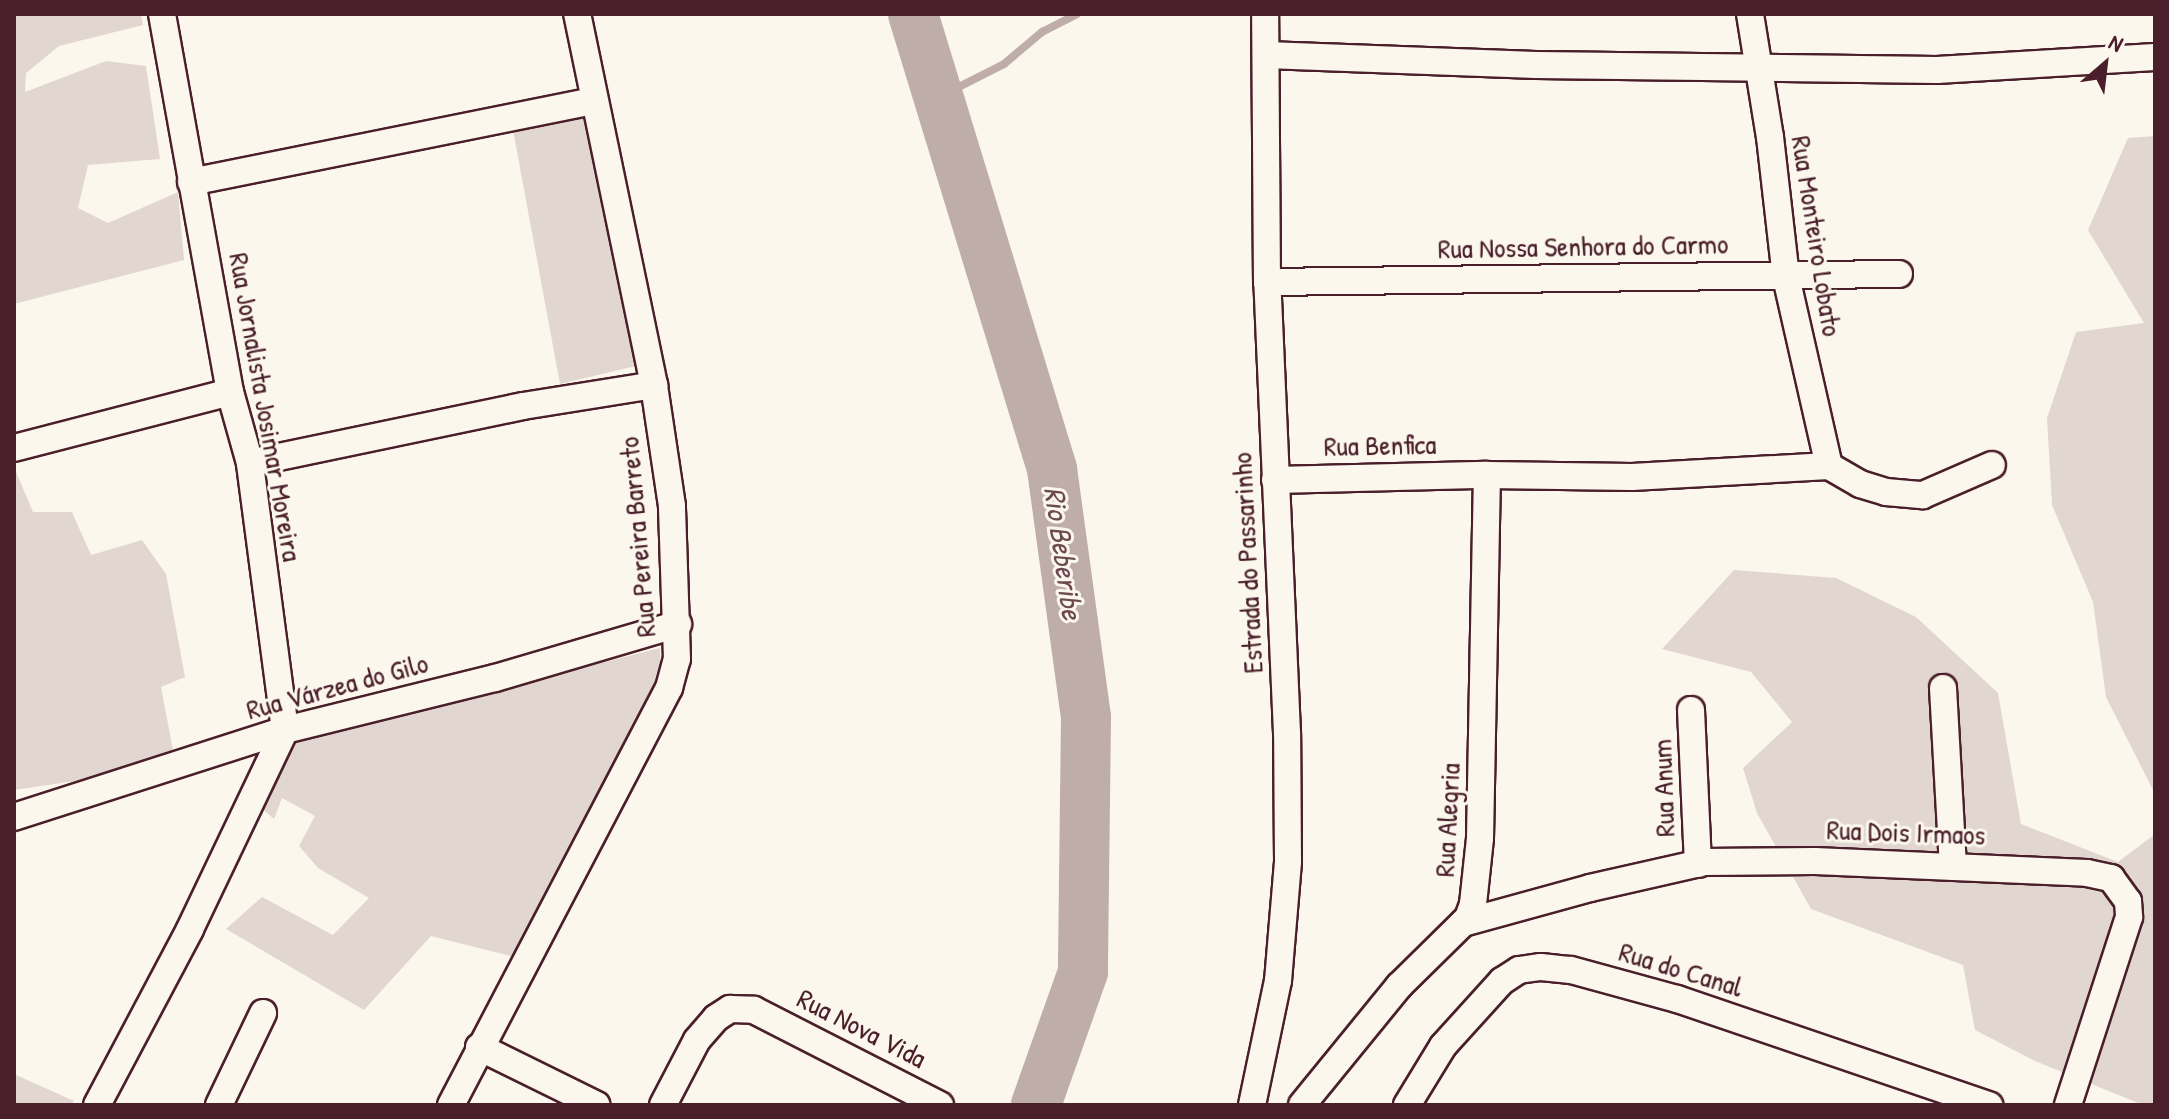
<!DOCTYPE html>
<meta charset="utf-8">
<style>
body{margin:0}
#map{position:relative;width:2169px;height:1119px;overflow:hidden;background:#fbf7ec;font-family:"Patrick Hand",sans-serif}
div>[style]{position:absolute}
.green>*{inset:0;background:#e2d7d0}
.stream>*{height:8px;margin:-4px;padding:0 4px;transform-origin:4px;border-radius:4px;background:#bfadaa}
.river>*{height:50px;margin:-25px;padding:0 25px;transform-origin:25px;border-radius:25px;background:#bfadaa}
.roads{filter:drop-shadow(2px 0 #4a1f2b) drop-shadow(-2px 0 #4a1f2b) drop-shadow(0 2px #4a1f2b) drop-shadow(0 -2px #4a1f2b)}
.minor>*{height:26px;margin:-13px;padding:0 13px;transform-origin:13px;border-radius:13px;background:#fbf7ec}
span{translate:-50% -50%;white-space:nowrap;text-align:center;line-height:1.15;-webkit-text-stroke:6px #fbf7ec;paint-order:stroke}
.street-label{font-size:28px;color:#4a1f2b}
.water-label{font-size:30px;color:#6d4a51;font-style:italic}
.frame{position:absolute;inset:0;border:16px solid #4a1f2b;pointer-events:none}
.north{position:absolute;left:2065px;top:24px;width:80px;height:80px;-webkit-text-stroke:6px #fbf7ec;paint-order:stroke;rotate:28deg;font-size:22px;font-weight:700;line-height:32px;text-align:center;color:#4a1f2b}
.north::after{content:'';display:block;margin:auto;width:28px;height:36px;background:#4a1f2b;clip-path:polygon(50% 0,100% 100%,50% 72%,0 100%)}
</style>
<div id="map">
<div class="green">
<div style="clip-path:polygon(14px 14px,141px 14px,143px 25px,59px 46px,26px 73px,25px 92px,106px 61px,146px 66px,160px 159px,88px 165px,78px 208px,108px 223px,178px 192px,184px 260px,14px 304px)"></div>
<div style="clip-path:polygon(583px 117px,640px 365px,560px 384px,513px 130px)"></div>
<div style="clip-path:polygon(2155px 136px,2155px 794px,2106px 697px,2093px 602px,2052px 505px,2047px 418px,2076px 332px,2144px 323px,2088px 230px,2128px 138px)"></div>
<div style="clip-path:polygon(14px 467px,33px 512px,72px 512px,91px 555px,142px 540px,166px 574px,185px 677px,161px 687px,176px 766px,14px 790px)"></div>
<div style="clip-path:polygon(1734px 570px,1836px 578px,1916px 617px,1998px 693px,2021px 824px,2118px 862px,2155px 834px,2155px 1104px,2143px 1105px,2035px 1061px,1975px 1030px,1963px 965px,1811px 909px,1757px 813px,1743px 768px,1792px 722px,1751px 672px,1662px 649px)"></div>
<div style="clip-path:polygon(660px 648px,660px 678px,515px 957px,431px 936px,364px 1010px,226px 929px,262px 897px,333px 935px,369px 898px,318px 868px,299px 846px,315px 816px,282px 798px,274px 819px,252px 800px,292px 741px)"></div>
<div style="clip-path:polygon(14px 1074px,74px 1101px,71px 1105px,14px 1105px)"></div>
</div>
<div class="stream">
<div style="left:939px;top:97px;width:73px;rotate:-26.9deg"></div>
<div style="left:1004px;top:64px;width:50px;rotate:-40.1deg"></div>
<div style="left:1042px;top:32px;width:39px;rotate:-27deg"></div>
</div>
<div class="river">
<div style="left:913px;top:14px;width:476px;rotate:73deg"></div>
<div style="left:1052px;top:469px;width:250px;rotate:82.2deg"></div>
<div style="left:1086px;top:717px;width:255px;rotate:90.7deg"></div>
<div style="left:1083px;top:972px;width:141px;rotate:109.5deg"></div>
</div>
<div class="roads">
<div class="minor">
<div style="left:1750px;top:14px;width:125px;rotate:80.8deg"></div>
<div style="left:1770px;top:137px;width:141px;rotate:83.5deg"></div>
<div style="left:1786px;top:277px;width:194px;rotate:77.2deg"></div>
<div style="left:1266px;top:55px;width:270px;rotate:2.1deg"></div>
<div style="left:1536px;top:65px;width:401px;rotate:0.7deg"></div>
<div style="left:1937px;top:70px;width:218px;rotate:-3.4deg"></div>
<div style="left:191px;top:182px;width:411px;rotate:-11.4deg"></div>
<div style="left:1267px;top:282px;width:632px;rotate:-0.73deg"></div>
<div style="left:14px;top:448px;width:223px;rotate:-14.5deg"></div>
<div style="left:250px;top:463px;width:279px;rotate:-11.8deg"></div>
<div style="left:523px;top:406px;width:133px;rotate:-9.1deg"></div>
<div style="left:1829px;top:466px;width:36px;rotate:30deg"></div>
<div style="left:1860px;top:484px;width:27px;rotate:17deg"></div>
<div style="left:1886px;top:492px;width:37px;rotate:5deg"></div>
<div style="left:1923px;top:495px;width:75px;rotate:-23.5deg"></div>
<div style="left:1275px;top:480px;width:212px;rotate:-1.4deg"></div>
<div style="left:1487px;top:475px;width:145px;rotate:0.8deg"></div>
<div style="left:1632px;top:477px;width:197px;rotate:-3.2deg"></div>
<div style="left:1943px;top:688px;width:179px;rotate:86.8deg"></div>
<div style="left:1691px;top:710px;width:154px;rotate:87.4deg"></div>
<div style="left:14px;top:817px;width:285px;rotate:-17.8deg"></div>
<div style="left:285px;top:730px;width:216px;rotate:-13.9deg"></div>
<div style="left:495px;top:678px;width:191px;rotate:-16.4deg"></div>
<div style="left:1463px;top:923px;width:132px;rotate:-15.4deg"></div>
<div style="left:1590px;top:888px;width:117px;rotate:-12.8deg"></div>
<div style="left:1704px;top:862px;width:111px;rotate:-0.5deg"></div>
<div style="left:1815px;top:861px;width:272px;rotate:2.5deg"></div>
<div style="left:2087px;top:873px;width:25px;rotate:12deg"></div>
<div style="left:2111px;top:878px;width:29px;rotate:54deg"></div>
<div style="left:2128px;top:901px;width:16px;rotate:86deg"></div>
<div style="left:2129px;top:917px;width:198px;rotate:108deg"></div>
<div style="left:479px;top:1047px;width:131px;rotate:26.2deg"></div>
<div style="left:97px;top:1105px;width:199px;rotate:-62.1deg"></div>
<div style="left:190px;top:929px;width:221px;rotate:-64.5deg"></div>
<div style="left:285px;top:730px;width:269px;rotate:-97.5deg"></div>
<div style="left:250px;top:463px;width:74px;rotate:-105.7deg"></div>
<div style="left:230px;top:392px;width:384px;rotate:-100.2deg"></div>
<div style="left:219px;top:1105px;width:102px;rotate:-64.4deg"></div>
<div style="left:451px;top:1105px;width:471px;rotate:-62.4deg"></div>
<div style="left:669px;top:688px;width:30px;rotate:-75deg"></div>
<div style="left:677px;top:659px;width:153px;rotate:-91.9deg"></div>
<div style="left:672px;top:506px;width:122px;rotate:-98.5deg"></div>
<div style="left:654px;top:385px;width:379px;rotate:-101.7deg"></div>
<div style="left:663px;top:1105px;width:73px;rotate:-62.4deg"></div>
<div style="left:697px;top:1040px;width:29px;rotate:-49deg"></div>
<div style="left:716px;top:1018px;width:17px;rotate:-33deg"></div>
<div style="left:730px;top:1009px;width:24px;rotate:2deg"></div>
<div style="left:754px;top:1010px;width:209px;rotate:27.1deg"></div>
<div style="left:1252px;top:1105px;width:127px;rotate:-78.2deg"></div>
<div style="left:1278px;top:981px;width:120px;rotate:-85.2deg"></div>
<div style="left:1288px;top:861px;width:128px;rotate:-90.4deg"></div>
<div style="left:1287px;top:733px;width:451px;rotate:-92.5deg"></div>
<div style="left:1267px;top:282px;width:268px;rotate:-90.4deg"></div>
<div style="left:1302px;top:1105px;width:154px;rotate:-50.8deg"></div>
<div style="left:1399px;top:986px;width:97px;rotate:-44.6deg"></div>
<div style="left:1468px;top:918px;width:15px;rotate:-70deg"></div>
<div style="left:1473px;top:904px;width:66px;rotate:-83.9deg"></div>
<div style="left:1480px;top:838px;width:363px;rotate:-88.9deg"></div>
<div style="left:1407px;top:1105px;width:69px;rotate:-58.6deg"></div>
<div style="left:1443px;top:1046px;width:88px;rotate:-47.8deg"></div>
<div style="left:1502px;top:981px;width:20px;rotate:-33deg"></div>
<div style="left:1519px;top:970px;width:22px;rotate:-8deg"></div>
<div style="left:1541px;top:967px;width:30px;rotate:6deg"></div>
<div style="left:1571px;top:970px;width:110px;rotate:15.3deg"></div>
<div style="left:1677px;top:999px;width:330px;rotate:18.8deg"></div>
</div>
</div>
<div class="street-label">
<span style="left:1817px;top:236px;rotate:81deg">Rua Monteiro Lobato</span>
<span style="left:1583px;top:246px;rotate:-1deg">Rua Nossa Senhora do Carmo</span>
<span style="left:266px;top:407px;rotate:80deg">Rua Jornalista Josimar Moreira</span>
<span style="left:1380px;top:445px;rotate:-1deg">Rua Benfica</span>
<span style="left:637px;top:537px;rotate:-95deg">Rua Pereira Barreto</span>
<span style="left:1247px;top:563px;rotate:-93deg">Estrada do Passarinho</span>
<span style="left:337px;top:686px;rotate:-15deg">Rua Várzea do Gilo</span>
<span style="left:1663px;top:788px;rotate:-92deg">Rua Anum</span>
<span style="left:1447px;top:820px;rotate:-87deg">Rua Alegria</span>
<span style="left:1906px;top:832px;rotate:2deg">Rua Dois Irmaos</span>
<span style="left:1681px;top:969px;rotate:17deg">Rua do Canal</span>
<span style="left:862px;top:1028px;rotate:27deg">Rua Nova Vida</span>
</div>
<div class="water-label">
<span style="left:1064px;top:553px;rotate:82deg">Rio Beberibe</span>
</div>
<div class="frame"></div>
<div class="north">N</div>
</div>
